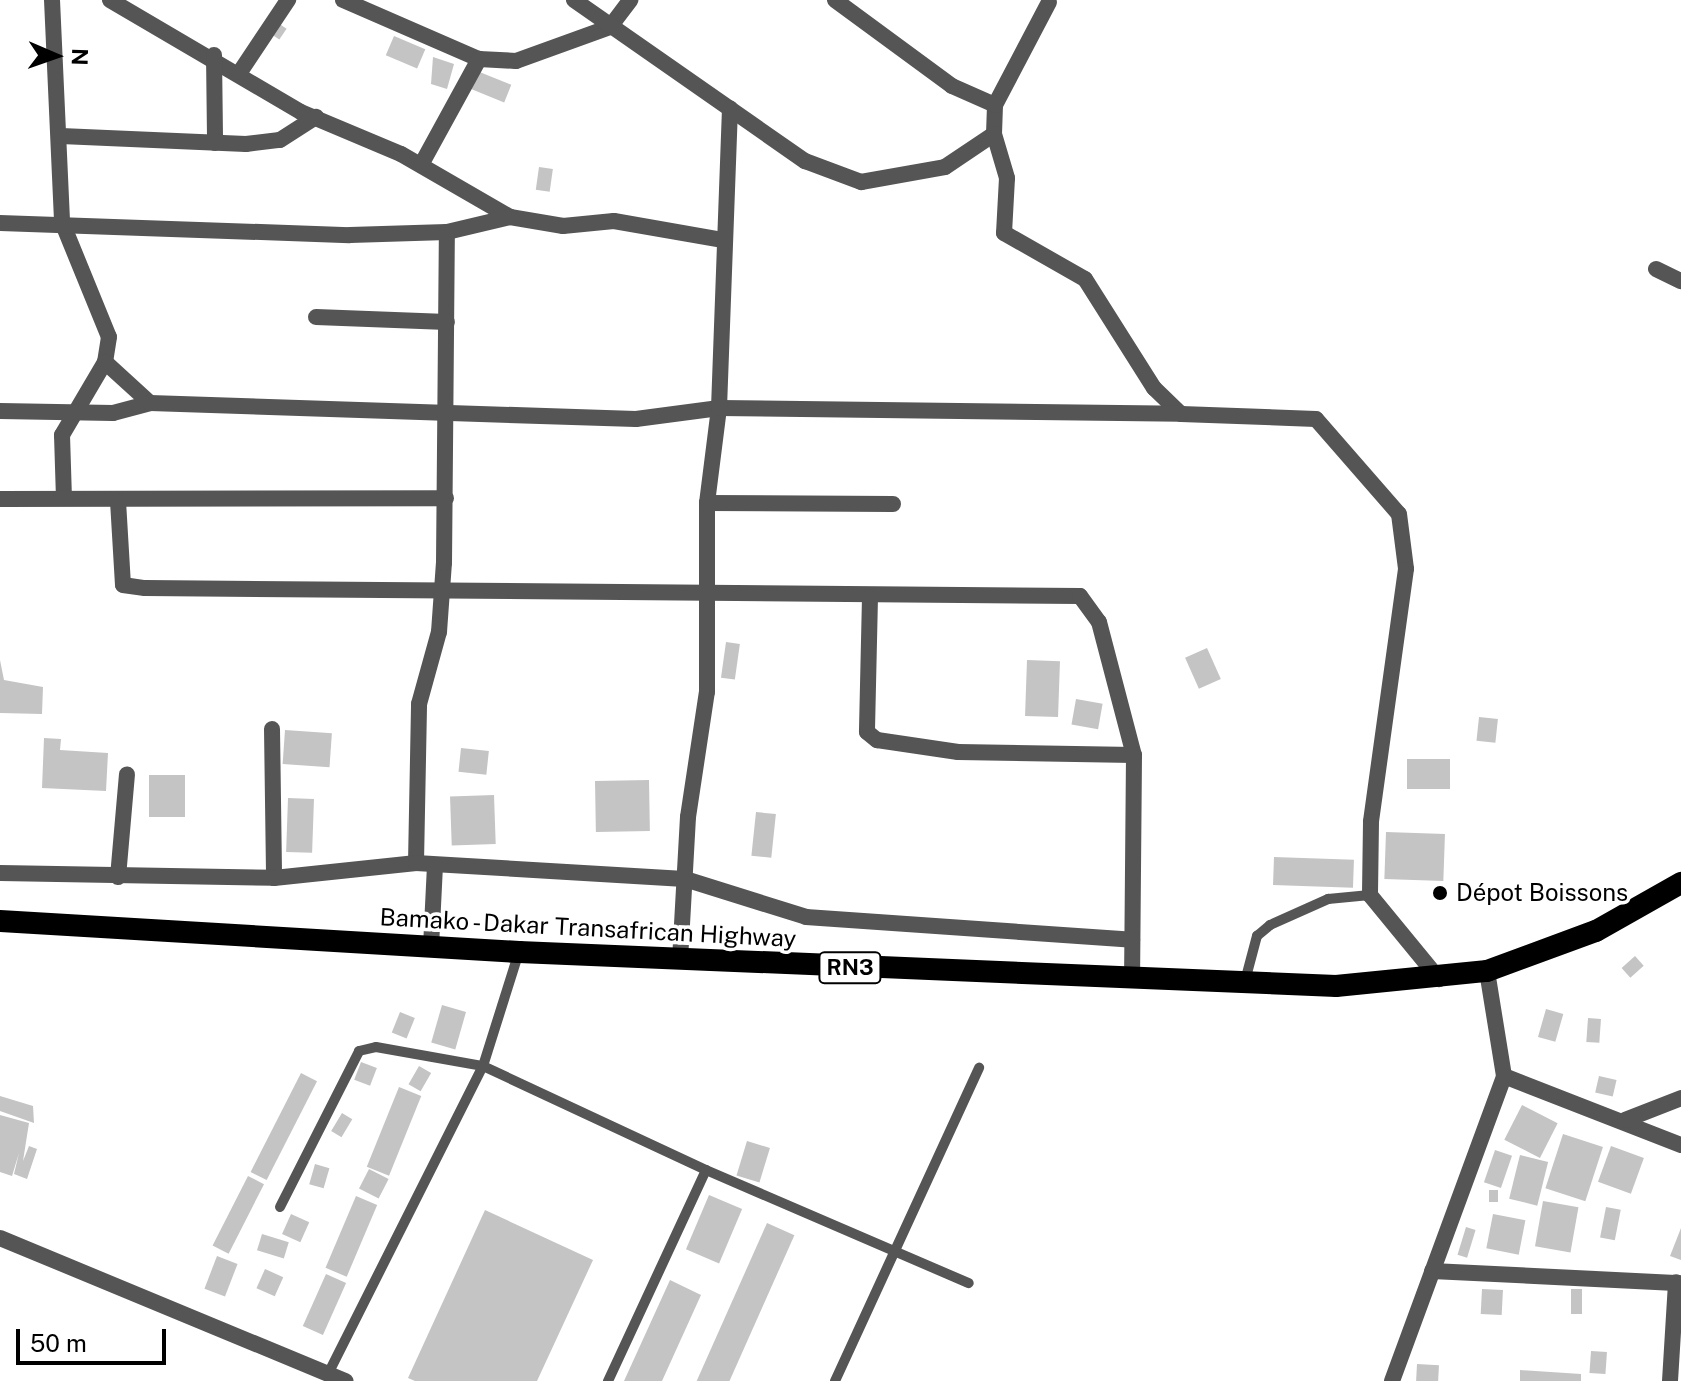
<!DOCTYPE html>
<meta charset="utf-8">
<style>
body{margin:0}
#map{position:relative;width:1681px;height:1381px;overflow:hidden;background:#fff;font-family:"Public Sans",sans-serif}
div>[style]{position:absolute}
.building>*{inset:0;background:#c4c4c4;transform-origin:0 0}
.service>*{height:10px;margin:-5px;padding:0 5px;transform-origin:5px;border-radius:5px;background:#555}
.minor>*{height:16px;margin:-8px;padding:0 8px;transform-origin:8px;border-radius:8px;background:#555}
.trunk>*{height:22px;margin:-11px;padding:0 11px;transform-origin:11px;border-radius:11px;background:#000}
.dots>*{width:22px;height:22px;translate:-50% -50%;box-sizing:border-box;border:4px solid #fff;border-radius:50%}
span{translate:-50% -50%;white-space:nowrap;text-align:center;line-height:1.15;-webkit-text-stroke:7px #fff;paint-order:stroke}
.shield-label span{padding:2px 6px;background:#fff;border:2px solid;border-radius:6px;-webkit-text-stroke-width:0}
.shield-label{font-size:22px;color:#000;font-weight:700}
.poi-label{font-size:24px;color:#000}
.left{translate:0 -50%;text-align:left}
.street-label{font-size:24px;color:#000}
.north{position:absolute;left:16px;top:16px;width:80px;height:80px;-webkit-text-stroke:6px #fff;paint-order:stroke;rotate:92deg;font-size:22px;font-weight:700;line-height:32px;text-align:center;color:#000}
.north::after{content:'';display:block;margin:auto;width:28px;height:36px;background:#000;clip-path:polygon(50% 0,100% 100%,50% 72%,0 100%)}
.scale{position:absolute;left:16px;top:1329px;width:150px;height:36px;box-sizing:border-box;border:4px solid #000;border-top:0;padding-left:10px;font-size:24px;line-height:28px;white-space:nowrap;color:#000;-webkit-text-stroke:6px #fff;paint-order:stroke}
</style>
<div id="map">
<div class="building">
<div style="left:275px;top:21px;width:14px;height:13px;rotate:34deg"></div>
<div style="left:394px;top:36px;width:34px;height:21px;rotate:23deg"></div>
<div style="clip-path:polygon(433px 57px,454px 64px,447px 89px,431px 84px)"></div>
<div style="left:477px;top:71px;width:37px;height:19px;rotate:22deg"></div>
<div style="left:539px;top:167px;width:14px;height:23px;rotate:8deg"></div>
<div style="left:726px;top:642px;width:14px;height:36px;rotate:8deg"></div>
<div style="left:1207px;top:648px;width:34px;height:24px;rotate:66deg"></div>
<div style="clip-path:polygon(0 660px,4px 680px,43px 687px,42px 714px,0 713px)"></div>
<div style="left:1027px;top:660px;width:33px;height:56px;rotate:2deg"></div>
<div style="left:1076px;top:699px;width:27px;height:26px;rotate:10deg"></div>
<div style="left:1479px;top:717px;width:19px;height:24px;rotate:6deg"></div>
<div style="left:285px;top:730px;width:47px;height:34px;rotate:4deg"></div>
<div style="clip-path:polygon(44px 738px,61px 739px,60px 750px,108px 753px,106px 791px,42px 788px)"></div>
<div style="left:461px;top:748px;width:28px;height:24px;rotate:6deg"></div>
<div style="left:1407px;top:759px;width:43px;height:30px"></div>
<div style="left:149px;top:775px;width:36px;height:42px"></div>
<div style="left:649px;top:780px;width:51px;height:54px;rotate:89deg"></div>
<div style="left:494px;top:795px;width:49px;height:44px;rotate:88deg"></div>
<div style="left:288px;top:798px;width:26px;height:54px;rotate:2deg"></div>
<div style="left:756px;top:812px;width:20px;height:44px;rotate:6deg"></div>
<div style="left:1386px;top:832px;width:59px;height:47px;rotate:2deg"></div>
<div style="left:1274px;top:857px;width:80px;height:28px;rotate:2deg"></div>
<div style="left:1635px;top:956px;width:13px;height:18px;rotate:48deg"></div>
<div style="left:442px;top:1005px;width:25px;height:39px;rotate:16deg"></div>
<div style="left:1546px;top:1009px;width:18px;height:29px;rotate:16deg"></div>
<div style="left:400px;top:1012px;width:16px;height:22px;rotate:22deg"></div>
<div style="left:1588px;top:1018px;width:13px;height:24px;rotate:4deg"></div>
<div style="left:361px;top:1062px;width:17px;height:19px;rotate:21deg"></div>
<div style="left:419px;top:1066px;width:14px;height:21px;rotate:30deg"></div>
<div style="left:301px;top:1073px;width:18px;height:111px;rotate:27deg"></div>
<div style="left:1599px;top:1076px;width:18px;height:17px;rotate:13deg"></div>
<div style="left:399px;top:1087px;width:24px;height:86px;rotate:22deg"></div>
<div style="clip-path:polygon(0 1096px,33px 1106px,34px 1123px,0 1111px)"></div>
<div style="left:1522px;top:1105px;width:40px;height:39px;rotate:27deg"></div>
<div style="left:342px;top:1113px;width:12px;height:21px;rotate:31deg"></div>
<div style="clip-path:polygon(0 1115px,29px 1123px,23px 1161px,29px 1146px,37px 1149px,27px 1179px,14px 1174px,19px 1153px,12px 1176px,0 1172px)"></div>
<div style="left:1563px;top:1134px;width:42px;height:57px;rotate:18deg"></div>
<div style="left:747px;top:1141px;width:24px;height:36px;rotate:17deg"></div>
<div style="left:1611px;top:1146px;width:35px;height:38px;rotate:20deg"></div>
<div style="left:1495px;top:1150px;width:18px;height:34px;rotate:19deg"></div>
<div style="left:1520px;top:1155px;width:29px;height:45px;rotate:14deg"></div>
<div style="left:315px;top:1164px;width:15px;height:21px;rotate:16deg"></div>
<div style="left:369px;top:1169px;width:22px;height:22px;rotate:27deg"></div>
<div style="left:248px;top:1176px;width:18px;height:78px;rotate:27deg"></div>
<div style="left:1489px;top:1190px;width:9px;height:12px"></div>
<div style="left:709px;top:1195px;width:36px;height:59px;rotate:23deg"></div>
<div style="left:356px;top:1196px;width:23px;height:78px;rotate:23deg"></div>
<div style="left:1543px;top:1201px;width:36px;height:46px;rotate:10deg"></div>
<div style="left:1606px;top:1207px;width:15px;height:31px;rotate:11deg"></div>
<div style="clip-path:polygon(485px 1210px,593px 1260px,537px 1381px,415px 1381px,408px 1378px)"></div>
<div style="left:291px;top:1214px;width:20px;height:22px;rotate:24deg"></div>
<div style="left:1493px;top:1214px;width:33px;height:35px;rotate:11deg"></div>
<div style="left:767px;top:1223px;width:30px;height:174px;rotate:24deg"></div>
<div style="left:1466px;top:1227px;width:10px;height:29px;rotate:17deg"></div>
<div style="clip-path:polygon(1681px 1228px,1681px 1260px,1670px 1256px)"></div>
<div style="left:262px;top:1234px;width:28px;height:17px;rotate:17deg"></div>
<div style="left:217px;top:1256px;width:22px;height:35px;rotate:21deg"></div>
<div style="left:265px;top:1269px;width:20px;height:21px;rotate:24deg"></div>
<div style="left:326px;top:1274px;width:22px;height:57px;rotate:24deg"></div>
<div style="clip-path:polygon(670px 1280px,701px 1295px,662px 1381px,624px 1381px)"></div>
<div style="left:1482px;top:1289px;width:21px;height:25px;rotate:3deg"></div>
<div style="left:1571px;top:1289px;width:11px;height:25px"></div>
<div style="left:1591px;top:1351px;width:16px;height:22px;rotate:4deg"></div>
<div style="left:1417px;top:1364px;width:22px;height:17px;rotate:3deg"></div>
<div style="clip-path:polygon(1520px 1370px,1581px 1374px,1581px 1381px,1520px 1381px)"></div>
</div>
<div class="service">
<div style="left:1245px;top:981px;width:47px;rotate:-75.1deg"></div>
<div style="left:1257px;top:936px;width:17px;rotate:-40deg"></div>
<div style="left:1270px;top:925px;width:64px;rotate:-24.1deg"></div>
<div style="left:1328px;top:899px;width:42px;rotate:-5.4deg"></div>
<div style="left:706px;top:1170px;width:286px;rotate:23.3deg"></div>
<div style="left:280px;top:1207px;width:175px;rotate:-63.1deg"></div>
<div style="left:359px;top:1051px;width:17px;rotate:-13deg"></div>
<div style="left:376px;top:1047px;width:109px;rotate:10.1deg"></div>
<div style="left:483px;top:1066px;width:120px;rotate:-72.5deg"></div>
<div style="left:328px;top:1374px;width:345px;rotate:-63.3deg"></div>
<div style="left:483px;top:1066px;width:246px;rotate:25deg"></div>
<div style="left:706px;top:1170px;width:233px;rotate:114.9deg"></div>
<div style="left:835px;top:1381px;width:345px;rotate:-65.3deg"></div>
</div>
<div class="minor">
<div style="left:52px;top:0;width:222px;rotate:87.4deg"></div>
<div style="left:62px;top:222px;width:124px;rotate:67.8deg"></div>
<div style="left:109px;top:337px;width:25px;rotate:99deg"></div>
<div style="left:105px;top:362px;width:85px;rotate:120.5deg"></div>
<div style="left:62px;top:435px;width:62px;rotate:88.2deg"></div>
<div style="left:110px;top:0;width:221px;rotate:30.4deg"></div>
<div style="left:301px;top:112px;width:108px;rotate:22.8deg"></div>
<div style="left:401px;top:154px;width:126px;rotate:30deg"></div>
<div style="left:510px;top:217px;width:54px;rotate:9.6deg"></div>
<div style="left:563px;top:226px;width:51px;rotate:-5.6deg"></div>
<div style="left:614px;top:221px;width:111px;rotate:9.9deg"></div>
<div style="left:343px;top:0;width:148px;rotate:23.5deg"></div>
<div style="left:479px;top:59px;width:37px;rotate:3deg"></div>
<div style="left:516px;top:61px;width:100px;rotate:-19.9deg"></div>
<div style="left:610px;top:27px;width:34px;rotate:-53deg"></div>
<div style="left:574px;top:0;width:282px;rotate:34.9deg"></div>
<div style="left:805px;top:161px;width:60px;rotate:20.6deg"></div>
<div style="left:861px;top:182px;width:85px;rotate:-10.1deg"></div>
<div style="left:945px;top:167px;width:59px;rotate:-34deg"></div>
<div style="left:994px;top:134px;width:29px;rotate:-88deg"></div>
<div style="left:995px;top:105px;width:116px;rotate:-62.3deg"></div>
<div style="left:835px;top:0;width:145px;rotate:36.3deg"></div>
<div style="left:952px;top:86px;width:47px;rotate:23.8deg"></div>
<div style="left:214px;top:55px;width:88px;rotate:89.3deg"></div>
<div style="left:240px;top:72px;width:87px;rotate:-56.3deg"></div>
<div style="left:994px;top:134px;width:46px;rotate:73.5deg"></div>
<div style="left:1007px;top:178px;width:55px;rotate:93.1deg"></div>
<div style="left:1004px;top:233px;width:93px;rotate:29.6deg"></div>
<div style="left:1085px;top:279px;width:129px;rotate:57.7deg"></div>
<div style="left:1154px;top:388px;width:37px;rotate:44deg"></div>
<div style="left:1181px;top:414px;width:135px;rotate:2.1deg"></div>
<div style="left:1316px;top:419px;width:126px;rotate:48.9deg"></div>
<div style="left:1399px;top:514px;width:55px;rotate:82.7deg"></div>
<div style="left:1406px;top:569px;width:255px;rotate:97.9deg"></div>
<div style="left:1371px;top:822px;width:73px;rotate:90.8deg"></div>
<div style="left:1370px;top:895px;width:109px;rotate:50.6deg"></div>
<div style="left:61px;top:136px;width:185px;rotate:2.5deg"></div>
<div style="left:246px;top:144px;width:34px;rotate:-7deg"></div>
<div style="left:280px;top:140px;width:43px;rotate:-32.6deg"></div>
<div style="left:421px;top:165px;width:121px;rotate:-61.3deg"></div>
<div style="left:0;top:223px;width:350px;rotate:2deg"></div>
<div style="left:350px;top:235px;width:97px;rotate:-1.8deg"></div>
<div style="left:447px;top:232px;width:65px;rotate:-13.4deg"></div>
<div style="left:1656px;top:269px;width:28px;rotate:26deg"></div>
<div style="left:316px;top:317px;width:131px;rotate:2.2deg"></div>
<div style="left:105px;top:362px;width:61px;rotate:42.3deg"></div>
<div style="left:0;top:411px;width:113px;rotate:1deg"></div>
<div style="left:113px;top:413px;width:38px;rotate:-15deg"></div>
<div style="left:150px;top:403px;width:486px;rotate:1.9deg"></div>
<div style="left:636px;top:419px;width:84px;rotate:-7.5deg"></div>
<div style="left:719px;top:408px;width:462px;rotate:0.7deg"></div>
<div style="left:0;top:499px;width:446px;rotate:-0.1deg"></div>
<div style="left:118px;top:501px;width:84px;rotate:86.6deg"></div>
<div style="left:123px;top:585px;width:22px;rotate:8deg"></div>
<div style="left:145px;top:588px;width:935px;rotate:0.49deg"></div>
<div style="left:1080px;top:596px;width:32px;rotate:54deg"></div>
<div style="left:1099px;top:622px;width:138px;rotate:75.3deg"></div>
<div style="left:1134px;top:755px;width:225px;rotate:90.5deg"></div>
<div style="left:707px;top:503px;width:186px;rotate:0.3deg"></div>
<div style="left:870px;top:597px;width:135px;rotate:91.3deg"></div>
<div style="left:867px;top:732px;width:13px;rotate:39deg"></div>
<div style="left:877px;top:740px;width:82px;rotate:8.4deg"></div>
<div style="left:958px;top:752px;width:176px;rotate:1deg"></div>
<div style="left:272px;top:729px;width:149px;rotate:89.2deg"></div>
<div style="left:416px;top:863px;width:159px;rotate:-88.9deg"></div>
<div style="left:419px;top:704px;width:75px;rotate:-74.5deg"></div>
<div style="left:439px;top:632px;width:69px;rotate:-85.9deg"></div>
<div style="left:444px;top:563px;width:331px;rotate:-89.5deg"></div>
<div style="left:0;top:873px;width:274px;rotate:1deg"></div>
<div style="left:274px;top:878px;width:143px;rotate:-6deg"></div>
<div style="left:416px;top:863px;width:269px;rotate:3.4deg"></div>
<div style="left:685px;top:879px;width:127px;rotate:17.4deg"></div>
<div style="left:806px;top:917px;width:327px;rotate:4deg"></div>
<div style="left:118px;top:877px;width:103px;rotate:-85deg"></div>
<div style="left:431px;top:947px;width:82px;rotate:-87.2deg"></div>
<div style="left:680px;top:960px;width:143px;rotate:-86.8deg"></div>
<div style="left:688px;top:817px;width:126px;rotate:-81.4deg"></div>
<div style="left:707px;top:692px;width:189px;rotate:-90deg"></div>
<div style="left:707px;top:503px;width:96px;rotate:-82.8deg"></div>
<div style="left:719px;top:408px;width:300px;rotate:-87.9deg"></div>
<div style="left:1504px;top:1076px;width:190px;rotate:21.3deg"></div>
<div style="left:1625px;top:1120px;width:60px;rotate:-21.4deg"></div>
<div style="left:0;top:1238px;width:374px;rotate:22.5deg"></div>
<div style="left:1432px;top:1271px;width:249px;rotate:2.8deg"></div>
<div style="left:1392px;top:1381px;width:325px;rotate:-69.8deg"></div>
<div style="left:1504px;top:1076px;width:106px;rotate:-99.2deg"></div>
<div style="left:1670px;top:1381px;width:99px;rotate:-86.5deg"></div>
</div>
<div class="trunk">
<div style="left:0;top:921px;width:520px;rotate:3.42deg"></div>
<div style="left:519px;top:952px;width:818px;rotate:2.38deg"></div>
<div style="left:1336px;top:986px;width:152px;rotate:-5.7deg"></div>
<div style="left:1487px;top:971px;width:116px;rotate:-20.2deg"></div>
<div style="left:1596px;top:931px;width:98px;rotate:-29.5deg"></div>
</div>
<div class="dots">
<div style="left:1440px;top:893px;background:#000"></div>
</div>
<div class="shield-label">
<span style="left:850px;top:968px">RN3</span>
</div>
<div class="poi-label">
<span class="left" style="left:1456px;top:893px">Dépot Boissons</span>
</div>
<div class="street-label">
<span style="left:588px;top:928px;rotate:3deg">Bamako - Dakar Transafrican Highway</span>
</div>
<div class="north">N</div>
<div class="scale">50 m</div>
</div>
